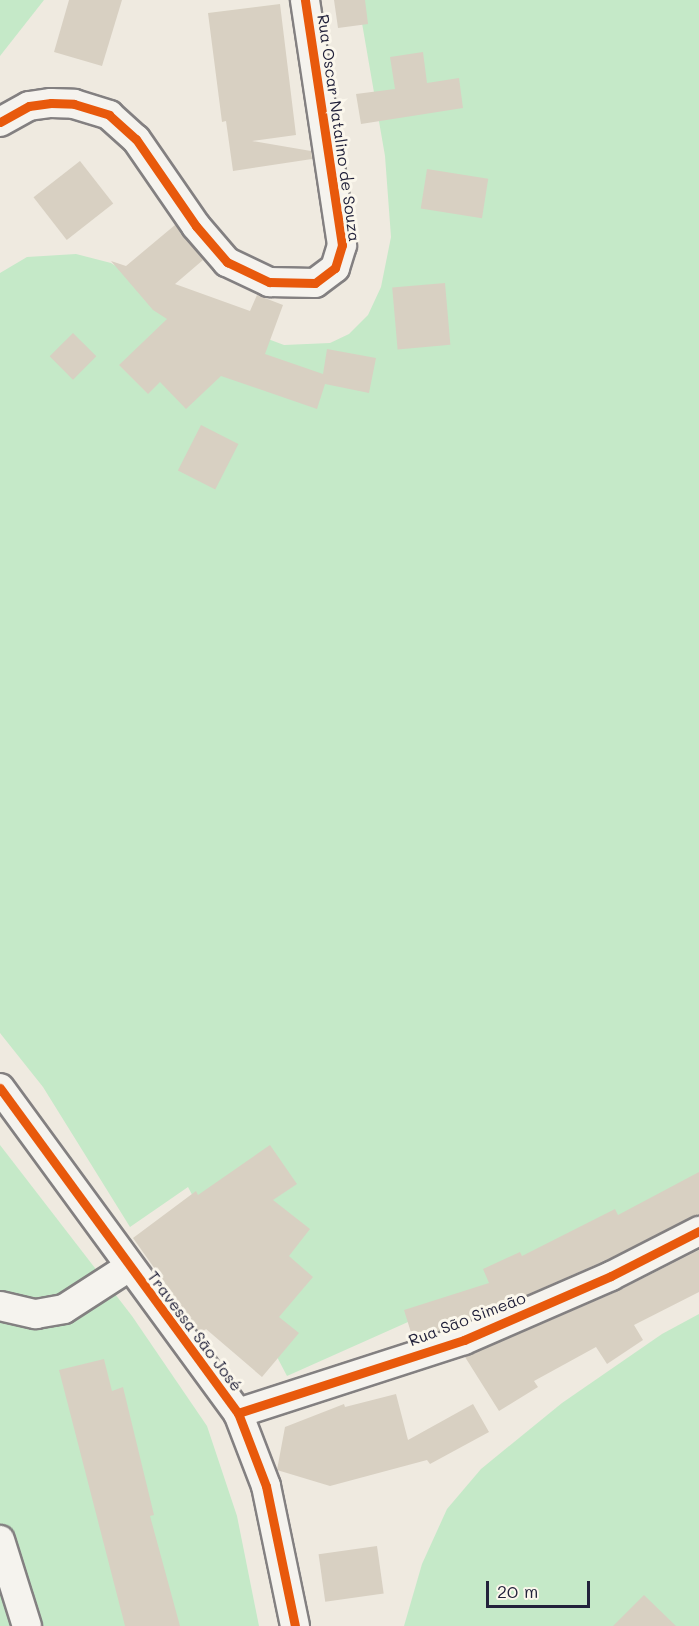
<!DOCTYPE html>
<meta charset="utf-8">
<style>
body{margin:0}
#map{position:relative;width:699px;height:1626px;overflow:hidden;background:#efeae0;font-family:Mali,sans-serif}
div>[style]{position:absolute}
.green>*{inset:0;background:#c5e9c8}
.building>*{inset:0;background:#d8d0c2;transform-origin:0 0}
.roads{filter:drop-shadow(2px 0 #838081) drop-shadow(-2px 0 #838081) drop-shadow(0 2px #838081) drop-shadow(0 -2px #838081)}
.minor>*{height:28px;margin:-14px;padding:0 14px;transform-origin:14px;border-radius:14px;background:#f5f3ee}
.cycleway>*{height:9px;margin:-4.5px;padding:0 4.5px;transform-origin:4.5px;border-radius:4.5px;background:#e8590c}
span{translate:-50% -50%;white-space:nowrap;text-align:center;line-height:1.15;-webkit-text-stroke:6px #fbf7ec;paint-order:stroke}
.street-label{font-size:16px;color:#22223b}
.scale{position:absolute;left:486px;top:1581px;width:104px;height:27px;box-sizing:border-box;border:3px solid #22223b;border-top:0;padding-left:8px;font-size:18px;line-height:21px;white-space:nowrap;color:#22223b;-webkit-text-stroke:4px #fbf7ec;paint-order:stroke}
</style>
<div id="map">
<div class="green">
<div style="clip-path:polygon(0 0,44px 0,0 56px)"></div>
<div style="clip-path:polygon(358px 0,699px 0,699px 1184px,464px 1297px,287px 1376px,188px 1187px,130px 1227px,43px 1087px,0 1033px,0 273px,27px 257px,76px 254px,111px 263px,149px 287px,222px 322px,284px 345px,330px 343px,349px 334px,368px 315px,381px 287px,391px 237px,385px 156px)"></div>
<div style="clip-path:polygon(0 1145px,132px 1316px,207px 1426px,237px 1516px,259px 1626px,0 1626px)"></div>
<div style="clip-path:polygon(699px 1314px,699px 1626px,404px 1626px,422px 1564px,447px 1509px,481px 1469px,562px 1403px,662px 1334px)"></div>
</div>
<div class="building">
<div style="clip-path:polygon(69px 0,122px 0,102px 66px,54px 52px)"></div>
<div style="clip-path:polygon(334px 0,365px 0,368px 24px,338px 28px)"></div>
<div style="clip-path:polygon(280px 4px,296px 135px,252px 141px,311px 151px,312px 159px,233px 171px,226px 121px,222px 122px,208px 13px)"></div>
<div style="clip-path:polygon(423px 52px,427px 83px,459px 78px,463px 108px,361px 124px,356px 94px,395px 89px,390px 57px)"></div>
<div style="left:80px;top:161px;width:54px;height:59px;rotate:52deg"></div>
<div style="left:427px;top:169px;width:62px;height:40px;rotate:9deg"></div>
<div style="clip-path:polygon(175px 225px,203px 260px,175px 284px,250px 311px,257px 295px,283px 305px,265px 354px,323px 374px,327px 349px,376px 358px,369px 393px,325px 384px,317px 409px,221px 376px,186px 409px,160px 382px,148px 394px,119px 365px,167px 319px,153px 310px,111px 261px,126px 266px)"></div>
<div style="left:445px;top:283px;width:62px;height:53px;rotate:85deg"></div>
<div style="left:73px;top:333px;width:33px;height:33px;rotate:45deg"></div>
<div style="left:201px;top:425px;width:42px;height:51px;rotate:27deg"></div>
<div style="clip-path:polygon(270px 1145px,297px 1184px,273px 1200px,310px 1229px,289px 1256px,313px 1277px,279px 1317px,299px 1333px,262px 1377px,206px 1329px,201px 1334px,133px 1238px,196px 1191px,198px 1195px)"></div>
<div style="clip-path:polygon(699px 1172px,699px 1215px,604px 1261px,458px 1325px,413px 1339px,404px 1310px,489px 1283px,483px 1269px,520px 1252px,522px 1256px,615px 1209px,618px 1215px)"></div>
<div style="clip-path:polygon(699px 1250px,699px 1292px,634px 1325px,643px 1340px,607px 1364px,596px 1347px,534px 1381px,538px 1387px,499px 1411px,465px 1357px,618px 1291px)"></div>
<div style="clip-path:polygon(104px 1359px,112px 1391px,123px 1387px,154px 1515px,150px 1516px,180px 1626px,125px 1626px,59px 1370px)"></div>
<div style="clip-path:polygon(396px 1394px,408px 1440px,473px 1404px,489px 1432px,430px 1464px,427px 1460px,330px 1486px,277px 1470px,285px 1427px,344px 1404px,345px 1407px)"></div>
<div style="left:377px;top:1546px;width:48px;height:59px;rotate:82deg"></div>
<div style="clip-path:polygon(644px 1595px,676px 1626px,613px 1626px)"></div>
</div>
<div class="roads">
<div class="minor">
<div style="left:0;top:122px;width:33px;rotate:-29deg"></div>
<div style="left:29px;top:106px;width:22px;rotate:-8deg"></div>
<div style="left:51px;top:103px;width:23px;rotate:2deg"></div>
<div style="left:74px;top:104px;width:37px;rotate:17deg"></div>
<div style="left:109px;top:115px;width:36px;rotate:42deg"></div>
<div style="left:136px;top:139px;width:106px;rotate:55.4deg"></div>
<div style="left:196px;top:226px;width:48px;rotate:49.3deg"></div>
<div style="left:227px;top:262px;width:47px;rotate:25.5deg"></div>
<div style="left:269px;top:282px;width:46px;rotate:1.2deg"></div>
<div style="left:315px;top:283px;width:25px;rotate:-37deg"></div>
<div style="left:335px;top:268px;width:24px;rotate:-73deg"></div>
<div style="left:342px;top:245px;width:248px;rotate:-98.6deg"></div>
<div style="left:0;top:1088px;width:403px;rotate:53.8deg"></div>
<div style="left:238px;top:1413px;width:78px;rotate:69deg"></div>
<div style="left:266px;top:1486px;width:143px;rotate:78.3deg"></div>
<div style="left:0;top:1306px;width:37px;rotate:13deg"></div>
<div style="left:36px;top:1314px;width:28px;rotate:-10deg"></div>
<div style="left:64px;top:1309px;width:77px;rotate:-32.9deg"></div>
<div style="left:238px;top:1413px;width:237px;rotate:-17.9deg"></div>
<div style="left:464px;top:1340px;width:160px;rotate:-23.5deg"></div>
<div style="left:611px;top:1276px;width:99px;rotate:-27.1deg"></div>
<div style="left:0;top:1540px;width:90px;rotate:72.6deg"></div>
</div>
</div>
<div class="cycleway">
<div style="left:0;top:122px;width:33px;rotate:-29deg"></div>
<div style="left:29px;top:106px;width:22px;rotate:-8deg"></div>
<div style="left:51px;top:103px;width:23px;rotate:2deg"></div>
<div style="left:74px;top:104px;width:37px;rotate:17deg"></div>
<div style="left:109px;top:115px;width:36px;rotate:42deg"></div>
<div style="left:136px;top:139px;width:106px;rotate:55.4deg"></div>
<div style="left:196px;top:226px;width:48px;rotate:49.3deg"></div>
<div style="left:227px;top:262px;width:47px;rotate:25.5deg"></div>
<div style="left:269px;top:282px;width:46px;rotate:1.2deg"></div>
<div style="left:315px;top:283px;width:25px;rotate:-37deg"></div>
<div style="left:335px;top:268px;width:24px;rotate:-73deg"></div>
<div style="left:342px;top:245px;width:248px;rotate:-98.6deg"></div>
<div style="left:0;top:1088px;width:403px;rotate:53.8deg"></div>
<div style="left:238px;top:1413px;width:78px;rotate:69deg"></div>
<div style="left:266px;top:1486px;width:143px;rotate:78.3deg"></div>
<div style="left:238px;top:1413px;width:237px;rotate:-17.9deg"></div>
<div style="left:464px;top:1340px;width:160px;rotate:-23.5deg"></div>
<div style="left:611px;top:1276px;width:99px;rotate:-27.1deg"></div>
</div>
<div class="street-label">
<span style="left:339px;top:128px;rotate:82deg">Rua Oscar Natalino de Souza</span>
<span style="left:467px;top:1319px;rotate:-21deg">Rua São Simeão</span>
<span style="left:195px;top:1331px;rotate:53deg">Travessa São José</span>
</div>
<div class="scale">20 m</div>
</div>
